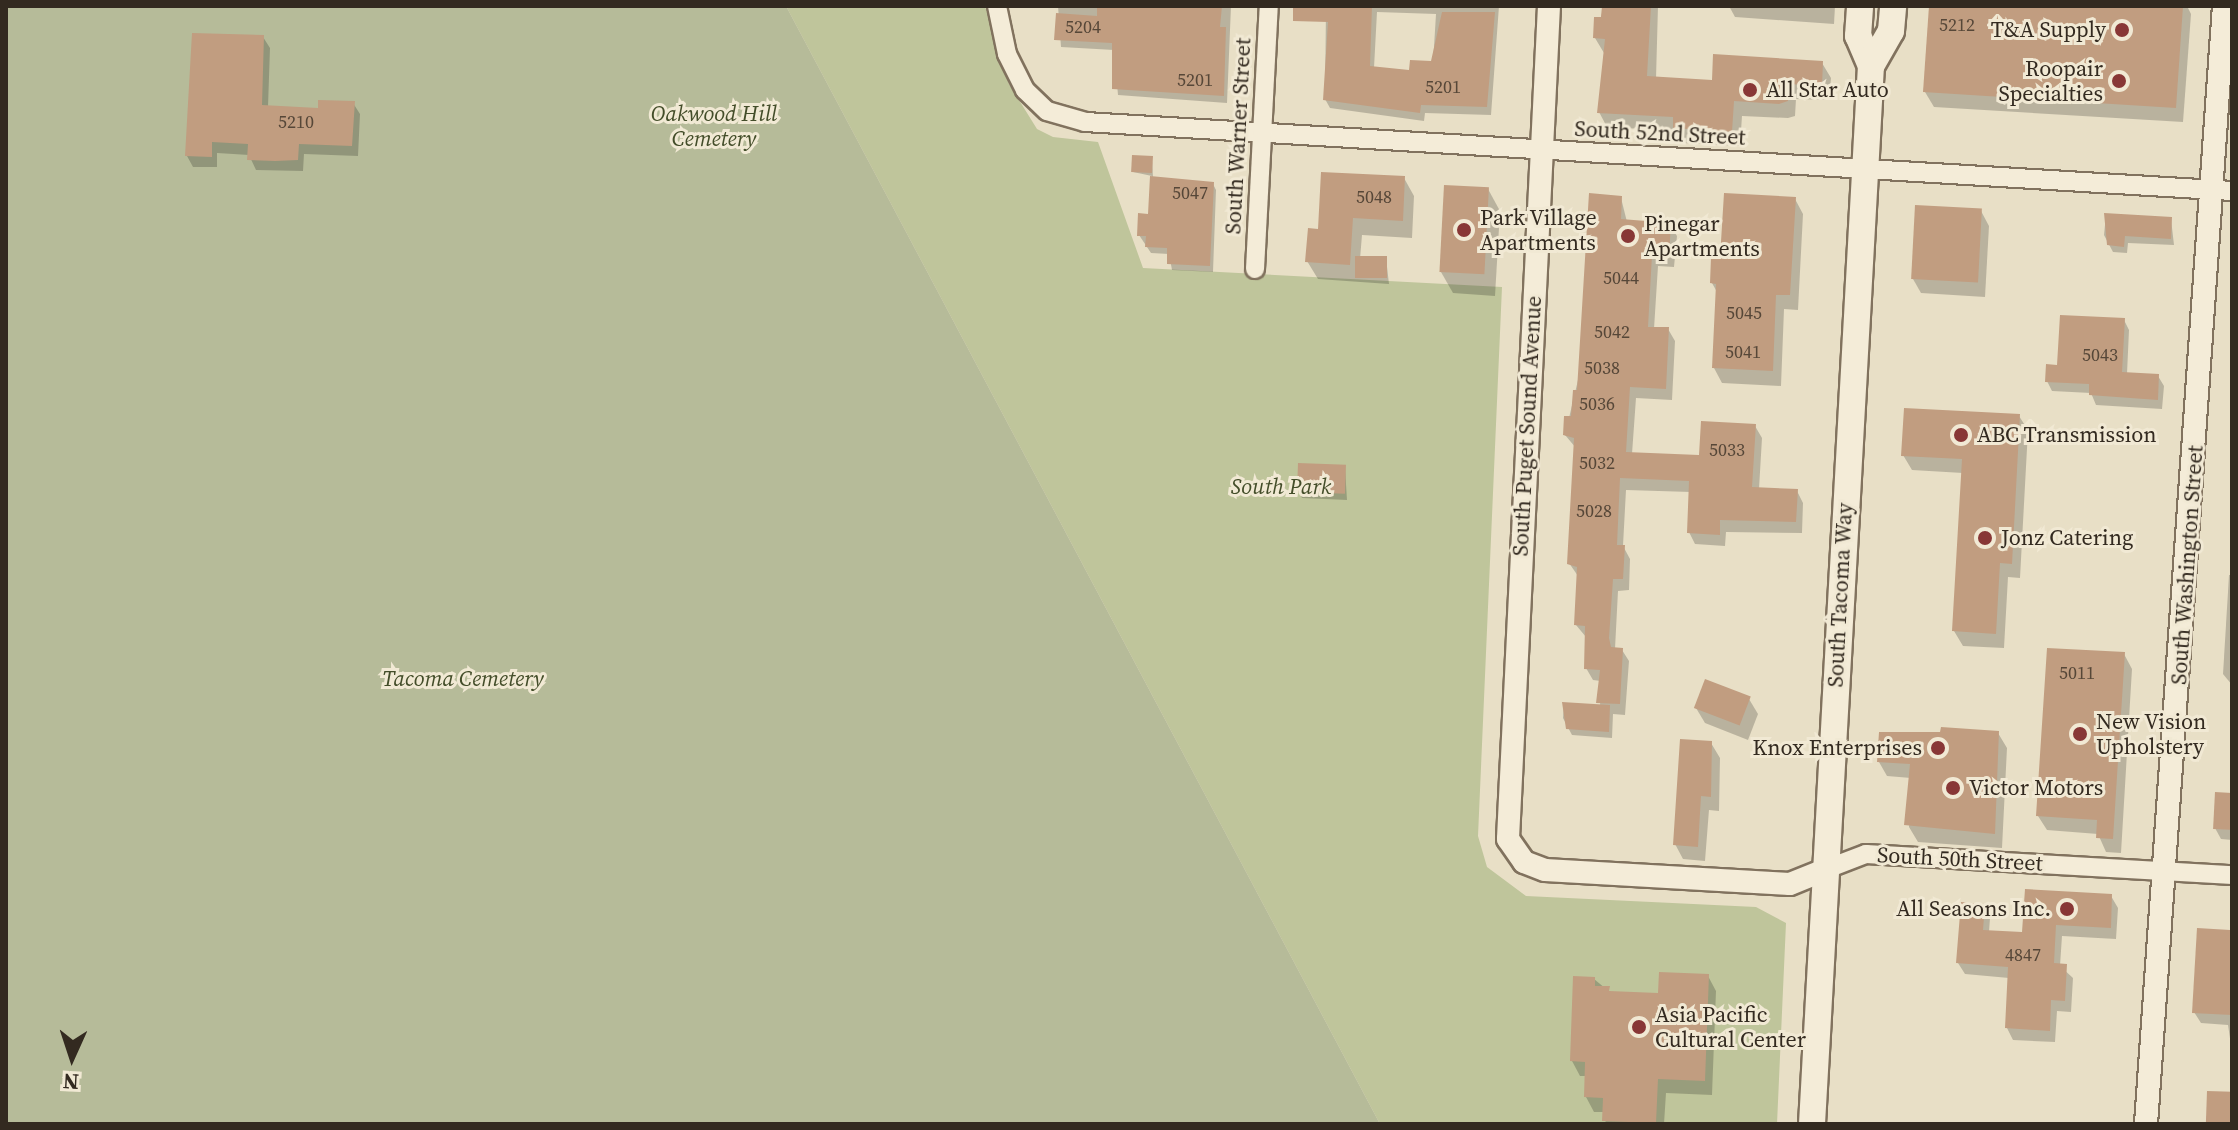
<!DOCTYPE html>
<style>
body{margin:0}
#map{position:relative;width:2238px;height:1130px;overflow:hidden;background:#e8dfc6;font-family:"Source Serif 4",serif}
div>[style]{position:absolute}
.green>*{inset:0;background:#bfc59b}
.cemetery>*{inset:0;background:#b6bb99}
.shadow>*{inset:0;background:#0003}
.building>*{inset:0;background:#c19d80;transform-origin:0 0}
.roads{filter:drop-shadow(2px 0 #81725e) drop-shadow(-2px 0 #81725e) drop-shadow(0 2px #81725e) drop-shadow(0 -2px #81725e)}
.minor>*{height:18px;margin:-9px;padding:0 9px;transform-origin:9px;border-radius:9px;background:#f4ecd8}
.tertiary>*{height:22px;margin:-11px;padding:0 11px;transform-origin:11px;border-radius:11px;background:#f4ecd8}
.secondary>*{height:26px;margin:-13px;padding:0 13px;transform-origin:13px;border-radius:13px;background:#f4ecd8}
.dots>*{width:22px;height:22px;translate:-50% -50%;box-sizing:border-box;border:4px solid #f1e9d4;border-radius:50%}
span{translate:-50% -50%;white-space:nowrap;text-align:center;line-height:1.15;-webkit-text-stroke:6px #f1e9d4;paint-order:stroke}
.number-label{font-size:18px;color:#564738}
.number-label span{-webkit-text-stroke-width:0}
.poi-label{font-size:22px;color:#332a20}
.right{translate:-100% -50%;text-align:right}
.left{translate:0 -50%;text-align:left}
.park-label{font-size:22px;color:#434d29;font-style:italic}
.street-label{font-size:22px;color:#332a20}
.frame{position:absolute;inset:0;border:8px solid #332a20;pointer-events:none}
.north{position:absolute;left:32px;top:1018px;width:80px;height:80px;-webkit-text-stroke:6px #f1e9d4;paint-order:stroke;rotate:183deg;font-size:22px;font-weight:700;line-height:32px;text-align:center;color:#332a20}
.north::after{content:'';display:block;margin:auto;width:28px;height:36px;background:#332a20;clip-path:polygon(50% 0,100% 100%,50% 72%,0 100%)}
</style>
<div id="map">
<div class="green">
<div style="clip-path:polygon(786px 6px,985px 6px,1009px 84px,1037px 129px,1053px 137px,1098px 142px,1143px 268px,1502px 287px,1478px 836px,1487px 867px,1526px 896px,1756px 907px,1786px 923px,1777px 1124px,1380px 1124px)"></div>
</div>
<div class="cemetery">
<div style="clip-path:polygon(6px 6px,786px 6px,1380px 1124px,6px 1124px)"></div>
</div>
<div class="shadow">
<div style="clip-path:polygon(1058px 6px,1231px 6px,1227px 103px,1118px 95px,1114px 50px,1061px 47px)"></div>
<div style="clip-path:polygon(evenodd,1326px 6px,1499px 6px,1491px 115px,1425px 113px,1424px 121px,1330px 108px,1325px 99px,1326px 6px,1377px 12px,1436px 14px,1433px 63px,1411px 72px,1374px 68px,1377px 12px)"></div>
<div style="clip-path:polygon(1604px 6px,1658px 6px,1656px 79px,1714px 82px,1822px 63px,1831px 78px,1829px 100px,1796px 99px,1795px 116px,1788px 118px,1742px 116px,1740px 146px,1683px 143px,1676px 131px,1607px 127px,1599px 112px,1604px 53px,1595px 38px)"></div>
<div style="clip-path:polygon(1729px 6px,1835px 6px,1834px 24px,1735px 17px)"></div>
<div style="clip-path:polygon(1930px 6px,2187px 6px,2191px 14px,2183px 122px,1934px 107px,1925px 92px)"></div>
<div style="clip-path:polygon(263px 37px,270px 48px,268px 107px,320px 110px,353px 103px,360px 114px,358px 156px,304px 154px,303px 171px,256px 170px,249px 155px,217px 153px,217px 167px,193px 167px,187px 156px)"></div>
<div style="clip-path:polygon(1152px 158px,1153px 178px,1213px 184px,1216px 190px,1213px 272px,1172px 270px,1169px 254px,1151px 253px,1139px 235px,1150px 216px,1152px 176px,1133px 172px)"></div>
<div style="clip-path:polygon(1404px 178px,1414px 196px,1412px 238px,1362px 235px,1360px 259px,1386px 258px,1389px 284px,1318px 279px,1307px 261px,1320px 231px)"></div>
<div style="clip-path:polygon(1488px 189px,1500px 211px,1495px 296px,1453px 293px,1441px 272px)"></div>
<div style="clip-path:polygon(1621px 198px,1627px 222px,1670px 225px,1677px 236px,1674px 267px,1658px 266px,1654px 329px,1668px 329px,1675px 341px,1672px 400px,1636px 398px,1632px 454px,1701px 458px,1755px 426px,1762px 438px,1759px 489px,1797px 491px,1803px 503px,1802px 533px,1726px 532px,1725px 546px,1695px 544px,1689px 532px,1691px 492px,1626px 490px,1623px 546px,1630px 559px,1629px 590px,1618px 591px,1615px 649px,1622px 650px,1629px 661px,1625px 715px,1613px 714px,1612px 738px,1572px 735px,1563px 718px,1564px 704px,1600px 706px,1601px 681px,1593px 680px,1586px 668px,1586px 637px,1576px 625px,1578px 576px,1569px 563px,1576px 448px,1565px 435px)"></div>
<div style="clip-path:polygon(1795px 199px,1803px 214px,1798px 310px,1784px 309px,1781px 386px,1722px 383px,1714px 368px,1717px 292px,1712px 283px,1722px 260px)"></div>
<div style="clip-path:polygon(1981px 211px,1989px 226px,1985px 297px,1921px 293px,1913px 279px)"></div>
<div style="clip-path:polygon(2106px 215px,2171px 219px,2174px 245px,2128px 243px,2127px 253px,2113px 252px,2104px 235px)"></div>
<div style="clip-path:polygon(2124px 320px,2129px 330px,2127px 374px,2158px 376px,2164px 386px,2162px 409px,2096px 405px,2091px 393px,2052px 391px,2047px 381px,2059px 367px)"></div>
<div style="clip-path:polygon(2019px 416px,2028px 430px,2020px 578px,2008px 577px,2004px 648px,1963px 646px,1954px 631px,1963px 473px,1912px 470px,1903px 455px)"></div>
<div style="clip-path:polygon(1345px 467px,1347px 500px,1302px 498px,1298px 491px)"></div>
<div style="clip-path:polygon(2229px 575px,2232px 575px,2232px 685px,2223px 674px)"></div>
<div style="clip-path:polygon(2124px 654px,2132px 669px,2121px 853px,2106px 852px,2098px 834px,2047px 830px,2038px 816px)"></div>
<div style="clip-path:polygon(1749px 699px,1758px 714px,1748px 740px,1705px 723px,1696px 708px)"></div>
<div style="clip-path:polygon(1998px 733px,2007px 748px,2002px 848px,1918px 842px,1909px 827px,1911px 778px,1887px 776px,1879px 762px)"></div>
<div style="clip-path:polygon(1711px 743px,1720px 758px,1719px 811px,1709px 810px,1705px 861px,1683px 859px,1675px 844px)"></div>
<div style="clip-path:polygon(2232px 795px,2232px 840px,2221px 839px,2215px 828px)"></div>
<div style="clip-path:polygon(2111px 896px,2118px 908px,2116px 939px,2062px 936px,2060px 966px,2073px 978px,2071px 1012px,2057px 1011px,2055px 1042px,2013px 1040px,2007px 1028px,2009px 978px,1965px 974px,1958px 963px,1984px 906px,1990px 918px,1989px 932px,2024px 934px)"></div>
<div style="clip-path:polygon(2229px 932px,2232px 937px,2232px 1052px,2228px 1025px,2201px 1023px,2194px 1012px)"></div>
<div style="clip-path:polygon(1708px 976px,1716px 991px,1712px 1095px,1666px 1093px,1664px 1124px,1606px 1124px,1604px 1112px,1594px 1112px,1586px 1097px,1586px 1076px,1580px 1076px,1572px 1061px,1594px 979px,1611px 993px,1660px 995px)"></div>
</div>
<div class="building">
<div style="clip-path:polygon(1097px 6px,1222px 6px,1220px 27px,1226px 27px,1224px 96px,1112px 89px,1112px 43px,1054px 40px,1056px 13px,1097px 16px)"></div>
<div style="clip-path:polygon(1293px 6px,1372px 6px,1370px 66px,1409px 70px,1410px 60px,1431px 61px,1442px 12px,1495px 12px,1487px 107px,1421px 105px,1420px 113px,1323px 100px,1328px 22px,1293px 21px)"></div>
<div style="clip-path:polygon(1602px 6px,1651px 6px,1647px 76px,1712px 80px,1713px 54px,1823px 61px,1822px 86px,1789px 84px,1788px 101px,1779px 104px,1734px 101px,1732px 132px,1673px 128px,1673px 117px,1597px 113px,1605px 39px,1593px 38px,1594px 17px,1601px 17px)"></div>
<div style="clip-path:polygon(1929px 6px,2183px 6px,2176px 108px,1923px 92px)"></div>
<div style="clip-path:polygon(192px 33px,264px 35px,262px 105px,318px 108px,318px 100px,355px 101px,352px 146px,299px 144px,298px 160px,275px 161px,247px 160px,248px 144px,212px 142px,212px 157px,185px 156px)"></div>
<div style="left:1132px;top:155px;width:21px;height:17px;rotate:3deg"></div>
<div style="clip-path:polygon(1321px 172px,1405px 176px,1403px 221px,1353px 218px,1350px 265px,1305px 262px,1308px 228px,1318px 229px)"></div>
<div style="clip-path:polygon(1150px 176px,1214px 182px,1210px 266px,1167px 264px,1167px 248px,1145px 247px,1146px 236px,1137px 236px,1138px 213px,1148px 214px)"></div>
<div style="left:1444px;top:185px;width:45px;height:87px;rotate:3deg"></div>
<div style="clip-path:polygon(1589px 193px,1622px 196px,1621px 219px,1671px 223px,1669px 256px,1652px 255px,1648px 327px,1669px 327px,1666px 389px,1630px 387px,1626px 452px,1699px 455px,1701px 421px,1756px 424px,1752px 487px,1798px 489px,1796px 522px,1720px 520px,1720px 535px,1687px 533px,1689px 481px,1620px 478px,1617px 545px,1625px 545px,1623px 579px,1613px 579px,1609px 638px,1611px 647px,1623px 648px,1620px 704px,1596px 703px,1600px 670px,1584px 669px,1585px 626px,1574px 625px,1577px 567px,1567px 564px,1574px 438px,1563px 435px,1564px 416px,1571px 416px,1573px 390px,1577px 390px)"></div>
<div style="clip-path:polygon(1724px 193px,1796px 197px,1790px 295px,1776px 295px,1773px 371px,1712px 368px,1716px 284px,1710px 283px,1711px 257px,1720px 258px)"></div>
<div style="left:1915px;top:205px;width:67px;height:74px;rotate:3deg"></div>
<div style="clip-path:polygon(2104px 213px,2172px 217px,2171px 239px,2125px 236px,2124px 247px,2107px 245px)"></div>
<div style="left:1387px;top:256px;width:22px;height:32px;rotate:90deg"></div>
<div style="clip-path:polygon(2060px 315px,2125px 318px,2122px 372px,2159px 374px,2158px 400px,2089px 395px,2089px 384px,2045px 382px,2046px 364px,2057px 365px)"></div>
<div style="clip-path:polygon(1904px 408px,2020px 414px,2012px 564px,2000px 563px,1996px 634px,1952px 631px,1962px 459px,1901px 456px)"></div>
<div style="left:1298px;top:463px;width:48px;height:29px;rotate:2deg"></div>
<div style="clip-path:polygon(2047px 648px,2125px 652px,2113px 839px,2096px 838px,2097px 820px,2036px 816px)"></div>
<div style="left:1705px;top:679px;width:49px;height:31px;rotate:21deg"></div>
<div style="clip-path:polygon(1562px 702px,1610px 705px,1609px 732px,1566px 729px)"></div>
<div style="clip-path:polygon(1941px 727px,1999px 731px,1995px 834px,1904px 825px,1910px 764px,1877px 762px,1879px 732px,1940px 732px)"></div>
<div style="clip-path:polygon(1680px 739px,1712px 741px,1711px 797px,1701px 796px,1698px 847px,1673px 845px)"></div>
<div style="left:2215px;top:792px;width:17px;height:37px;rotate:3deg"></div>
<div style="clip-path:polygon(2025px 889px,2112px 894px,2111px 928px,2056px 925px,2054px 963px,2067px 964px,2065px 1001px,2051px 1000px,2050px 1031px,2005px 1028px,2008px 967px,1956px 963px,1961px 902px,1985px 904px,1983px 930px,2022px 932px)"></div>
<div style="clip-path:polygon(2197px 928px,2230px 930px,2232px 1015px,2192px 1013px)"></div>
<div style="clip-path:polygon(1659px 972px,1709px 974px,1705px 1081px,1658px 1079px,1656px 1123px,1602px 1121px,1603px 1098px,1584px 1097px,1585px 1062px,1570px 1061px,1573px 976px,1595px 977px,1595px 986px,1610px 986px,1609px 991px,1658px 993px)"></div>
<div style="left:2207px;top:1091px;width:25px;height:33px;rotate:2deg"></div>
</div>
<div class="roads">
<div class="minor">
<div style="left:997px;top:6px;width:49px;rotate:78.2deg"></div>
<div style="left:1007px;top:54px;width:40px;rotate:63.4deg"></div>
<div style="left:1025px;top:90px;width:30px;rotate:44deg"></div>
<div style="left:1047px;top:111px;width:40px;rotate:16deg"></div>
<div style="left:1085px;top:122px;width:1149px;rotate:3.44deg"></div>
<div style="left:1255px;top:269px;width:263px;rotate:-87deg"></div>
<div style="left:1824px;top:870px;width:45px;rotate:-20.9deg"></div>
<div style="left:1866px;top:854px;width:367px;rotate:3.3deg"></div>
</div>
<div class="tertiary">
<div style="left:1549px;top:6px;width:834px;rotate:92.82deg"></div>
<div style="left:1508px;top:839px;width:28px;rotate:55deg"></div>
<div style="left:1524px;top:862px;width:22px;rotate:21deg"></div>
<div style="left:1545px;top:870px;width:245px;rotate:3.3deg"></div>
<div style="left:1790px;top:884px;width:37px;rotate:-22deg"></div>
<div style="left:2146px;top:1124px;width:1121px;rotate:-86.01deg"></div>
</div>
<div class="secondary">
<div style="left:1871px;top:66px;width:40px;rotate:-60.3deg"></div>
<div style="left:1891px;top:31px;width:25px;rotate:-85deg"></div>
<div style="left:1812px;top:1124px;width:1060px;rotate:-86.81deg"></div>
<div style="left:1871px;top:66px;width:33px;rotate:-113deg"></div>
<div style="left:1858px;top:36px;width:30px;rotate:-86deg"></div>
</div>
</div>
<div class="dots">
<div style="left:2122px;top:30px;background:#883736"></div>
<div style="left:2119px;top:81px;background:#883736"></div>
<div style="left:1750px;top:90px;background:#883736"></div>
<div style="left:1464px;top:230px;background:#883736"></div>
<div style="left:1628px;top:236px;background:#883736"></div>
<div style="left:1961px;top:435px;background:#883736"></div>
<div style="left:1985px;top:538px;background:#883736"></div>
<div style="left:2080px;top:734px;background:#883736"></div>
<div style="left:1938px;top:748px;background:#883736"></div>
<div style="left:1953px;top:788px;background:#883736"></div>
<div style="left:2067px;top:909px;background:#883736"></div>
<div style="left:1639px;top:1027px;background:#883736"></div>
</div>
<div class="number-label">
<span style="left:1957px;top:25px">5212</span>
<span style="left:1083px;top:27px">5204</span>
<span style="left:1195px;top:80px">5201</span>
<span style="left:1443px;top:87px">5201</span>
<span style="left:296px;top:122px">5210</span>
<span style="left:1190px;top:193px">5047</span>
<span style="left:1374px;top:197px">5048</span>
<span style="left:1621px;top:278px">5044</span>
<span style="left:1744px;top:313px">5045</span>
<span style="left:1612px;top:332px">5042</span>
<span style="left:1743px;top:352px">5041</span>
<span style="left:2100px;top:355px">5043</span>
<span style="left:1602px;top:368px">5038</span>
<span style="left:1597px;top:404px">5036</span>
<span style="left:1727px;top:450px">5033</span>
<span style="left:1597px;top:463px">5032</span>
<span style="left:1594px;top:511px">5028</span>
<span style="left:2077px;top:673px">5011</span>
<span style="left:2023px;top:955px">4847</span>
</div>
<div class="poi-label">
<span class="right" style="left:2106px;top:30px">T&amp;A Supply</span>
<span class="right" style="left:2103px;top:81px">Roopair<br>Specialties</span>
<span class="left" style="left:1766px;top:90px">All Star Auto</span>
<span class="left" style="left:1480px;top:230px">Park Village<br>Apartments</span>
<span class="left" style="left:1644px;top:236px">Pinegar<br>Apartments</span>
<span class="left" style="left:1977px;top:435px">ABC Transmission</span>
<span class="left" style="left:2001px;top:538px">Jonz Catering</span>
<span class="left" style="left:2096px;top:734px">New Vision<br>Upholstery</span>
<span class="right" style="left:1922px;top:748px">Knox Enterprises</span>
<span class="left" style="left:1969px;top:788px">Victor Motors</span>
<span class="right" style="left:2051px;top:909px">All Seasons Inc.</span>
<span class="left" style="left:1655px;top:1027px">Asia Pacific<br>Cultural Center</span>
</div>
<div class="park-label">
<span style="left:714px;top:126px">Oakwood Hill<br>Cemetery</span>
<span style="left:1281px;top:487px">South Park</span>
<span style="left:463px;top:679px">Tacoma Cemetery</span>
</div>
<div class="street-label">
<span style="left:1660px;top:133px;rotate:3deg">South 52nd Street</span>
<span style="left:1238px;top:136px;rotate:-87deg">South Warner Street</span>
<span style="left:1527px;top:426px;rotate:-87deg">South Puget Sound Avenue</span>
<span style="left:2187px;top:565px;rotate:-86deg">South Washington Street</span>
<span style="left:1840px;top:595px;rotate:-87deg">South Tacoma Way</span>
<span style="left:1960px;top:859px;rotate:3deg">South 50th Street</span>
</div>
<div class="frame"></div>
<div class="north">N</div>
</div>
